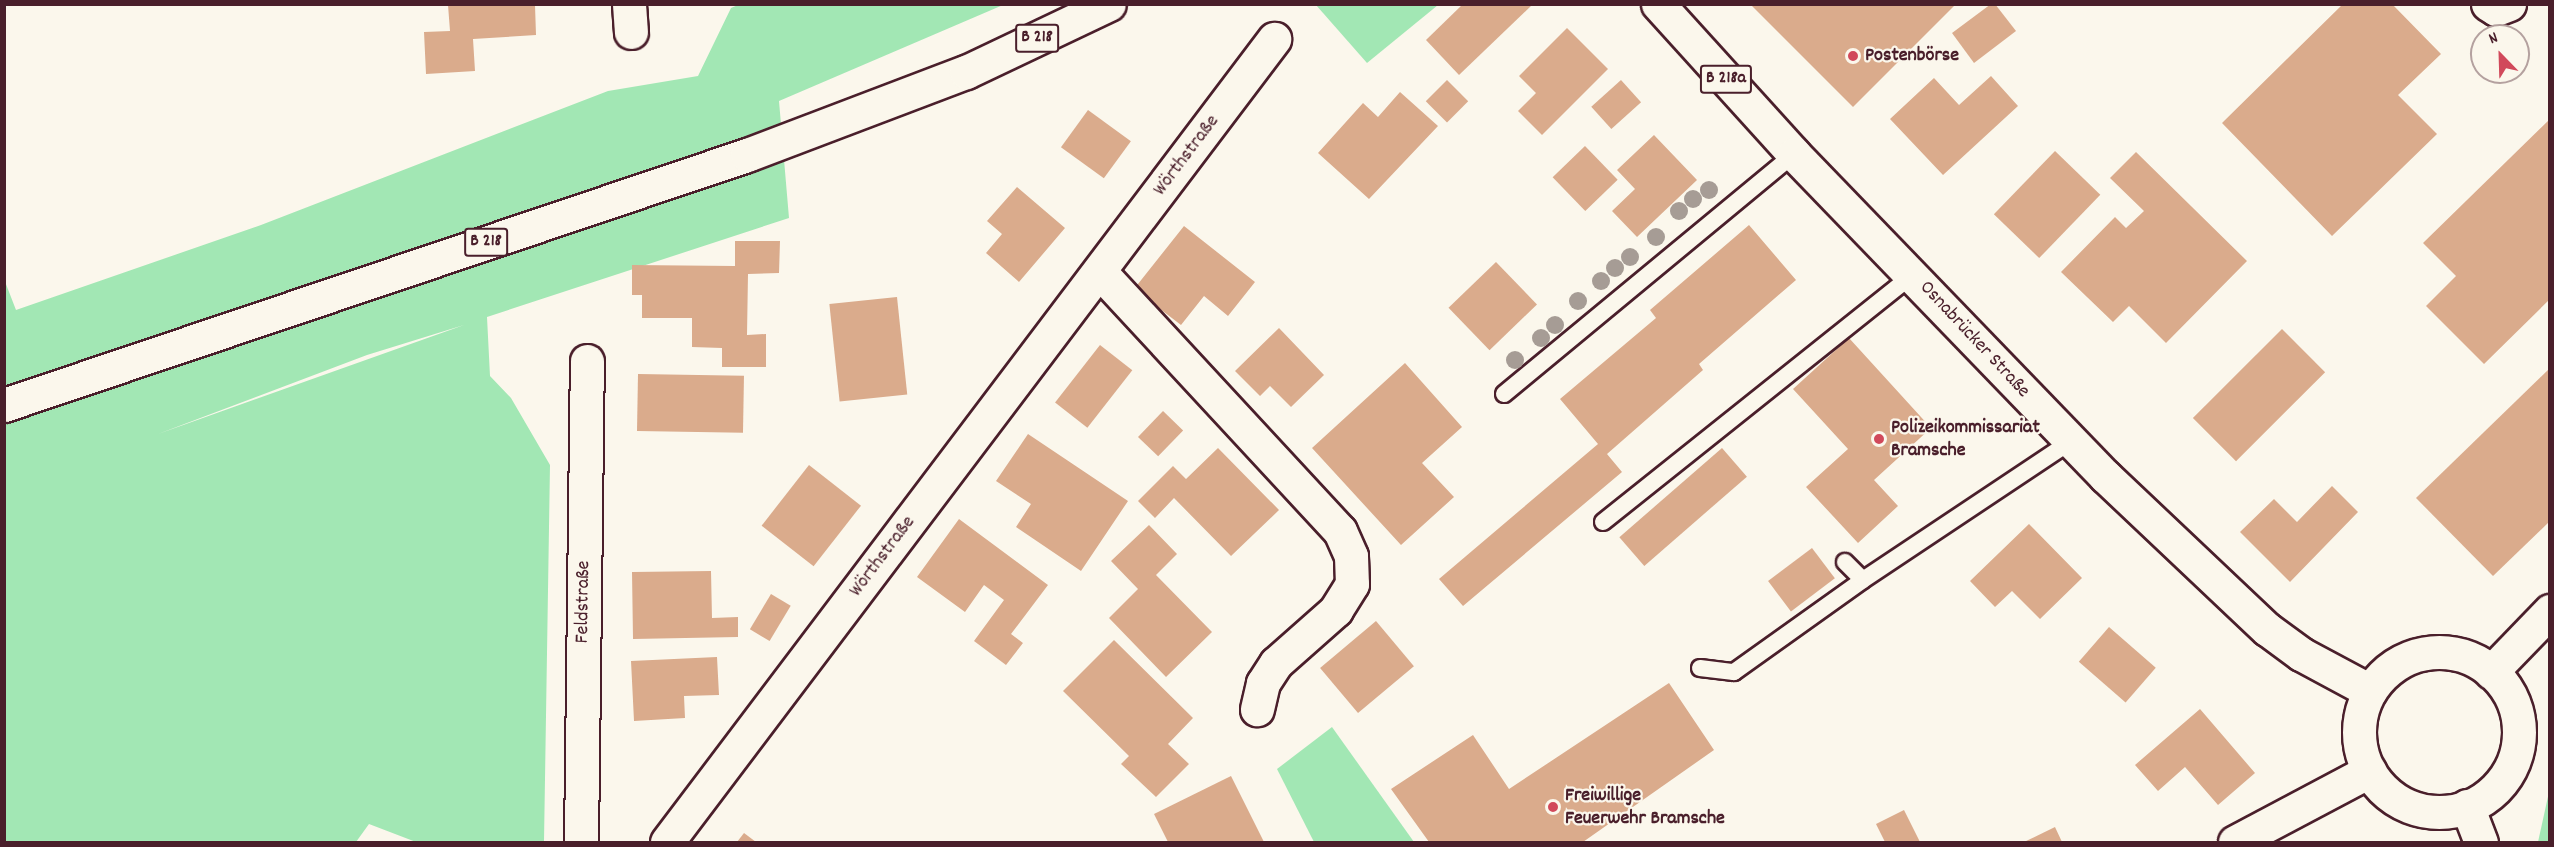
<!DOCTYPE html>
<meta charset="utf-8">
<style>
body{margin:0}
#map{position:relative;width:2554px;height:847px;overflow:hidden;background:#fbf7ec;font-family:Dekko,sans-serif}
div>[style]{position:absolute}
.green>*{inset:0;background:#a2e7b4}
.building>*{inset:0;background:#daab8c;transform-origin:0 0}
.roads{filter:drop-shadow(2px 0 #4a1f2b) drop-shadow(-2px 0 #4a1f2b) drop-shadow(0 2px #4a1f2b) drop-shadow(0 -2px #4a1f2b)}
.lane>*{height:16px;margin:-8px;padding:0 8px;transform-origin:8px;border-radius:8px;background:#fbf7ec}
.street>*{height:33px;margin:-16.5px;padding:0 16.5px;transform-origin:16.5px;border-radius:16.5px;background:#fbf7ec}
.primary>*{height:33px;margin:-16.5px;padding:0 16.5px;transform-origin:16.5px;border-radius:16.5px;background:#fbf7ec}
.primary>.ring{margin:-16.5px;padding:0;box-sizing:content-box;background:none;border:33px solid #fbf7ec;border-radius:50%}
.highway>*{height:33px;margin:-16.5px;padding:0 16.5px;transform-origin:16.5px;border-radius:16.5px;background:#fbf7ec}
.trees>*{width:18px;height:18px;margin:-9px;border-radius:50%;background:#a69c95}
.dots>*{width:16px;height:16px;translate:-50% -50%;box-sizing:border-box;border:3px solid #fbf7ec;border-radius:50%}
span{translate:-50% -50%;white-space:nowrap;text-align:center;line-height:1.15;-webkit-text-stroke:4.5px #fbf7ec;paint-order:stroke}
.shield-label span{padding:2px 4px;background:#fbf7ec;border:2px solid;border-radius:4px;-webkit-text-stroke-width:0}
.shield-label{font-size:18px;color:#4a1f2b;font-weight:700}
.poi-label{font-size:20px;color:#4a1f2b;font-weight:700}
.left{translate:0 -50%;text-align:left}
.street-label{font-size:20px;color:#4a1f2b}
.frame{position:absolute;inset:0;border:6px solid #4a1f2b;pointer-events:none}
.north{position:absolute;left:2470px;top:24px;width:60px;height:60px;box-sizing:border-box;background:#fbf7ec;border:2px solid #b4a19f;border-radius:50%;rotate:337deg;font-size:16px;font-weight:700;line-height:24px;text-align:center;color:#4a1f2b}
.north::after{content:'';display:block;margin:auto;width:21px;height:27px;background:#d1495b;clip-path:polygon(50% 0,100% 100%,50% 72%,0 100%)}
</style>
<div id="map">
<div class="green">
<div style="clip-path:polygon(evenodd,738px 5px,1003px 5px,779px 101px,789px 218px,487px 317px,490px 376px,511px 398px,550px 465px,544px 842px,416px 842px,369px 824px,356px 842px,5px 842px,4px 279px,16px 310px,261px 225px,608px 91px,698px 76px,731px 8px,738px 5px,464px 325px,158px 434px,367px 355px,464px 325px)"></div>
<div style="clip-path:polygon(1316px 5px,1316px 4px,1438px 5px,1367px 63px)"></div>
<div style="clip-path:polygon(1332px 727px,1414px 842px,1314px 842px,1277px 769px)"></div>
<div style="clip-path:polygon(2549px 792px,2549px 842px,2538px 842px)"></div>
</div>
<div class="building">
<div style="clip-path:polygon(1463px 4px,1533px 4px,1459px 75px,1426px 40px)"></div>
<div style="clip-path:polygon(1750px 4px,1956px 4px,1853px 107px)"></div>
<div style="clip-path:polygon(1991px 4px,1995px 4px,2016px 31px,1974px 63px,1952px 33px)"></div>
<div style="clip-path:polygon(2343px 4px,2392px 4px,2441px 54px,2398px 95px,2437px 134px,2332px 236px,2222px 123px)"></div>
<div style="clip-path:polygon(448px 5px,535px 5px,536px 35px,473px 39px,475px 71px,426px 74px,424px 32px,450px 31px)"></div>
<div style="clip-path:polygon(1567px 28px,1608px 69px,1542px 135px,1518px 111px,1536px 93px,1519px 76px)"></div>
<div style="clip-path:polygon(1991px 76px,2018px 106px,1943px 175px,1890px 119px,1934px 78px,1959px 105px)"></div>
<div style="left:1447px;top:80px;width:30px;height:30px;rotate:45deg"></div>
<div style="left:1621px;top:80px;width:30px;height:40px;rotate:48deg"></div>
<div style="clip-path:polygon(1400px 92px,1438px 126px,1369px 199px,1318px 153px,1363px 103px,1378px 117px)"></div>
<div style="left:1088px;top:110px;width:53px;height:46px;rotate:36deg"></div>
<div style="clip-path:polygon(2550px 119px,2550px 299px,2484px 364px,2426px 306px,2456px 276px,2423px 243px)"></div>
<div style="clip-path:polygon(1654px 135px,1697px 180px,1637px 237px,1612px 211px,1635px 189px,1617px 170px)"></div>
<div style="left:1585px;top:146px;width:47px;height:45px;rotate:46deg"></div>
<div style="left:2055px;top:151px;width:63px;height:88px;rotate:44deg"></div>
<div style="clip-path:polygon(2136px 152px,2247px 261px,2166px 343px,2129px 306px,2113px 322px,2061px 272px,2115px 217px,2126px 228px,2144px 211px,2110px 178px)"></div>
<div style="clip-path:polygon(1017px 187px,1065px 228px,1019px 282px,986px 253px,1002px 234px,987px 221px)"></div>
<div style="clip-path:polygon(1749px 225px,1796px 280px,1699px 364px,1703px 370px,1607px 454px,1622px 472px,1463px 606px,1439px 579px,1598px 444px,1560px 399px,1656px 318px,1650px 310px)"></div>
<div style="clip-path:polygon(1184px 226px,1255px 282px,1228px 316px,1204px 296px,1181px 325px,1134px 289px)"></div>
<div style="clip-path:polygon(735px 241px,780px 241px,779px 273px,748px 274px,747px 335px,766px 334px,766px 367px,722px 367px,722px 348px,692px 347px,692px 318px,642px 318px,642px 295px,632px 295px,632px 265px,735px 266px)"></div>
<div style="left:1496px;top:262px;width:59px;height:66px;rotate:46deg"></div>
<div style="left:897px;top:297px;width:98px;height:68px;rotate:84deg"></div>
<div style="clip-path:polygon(1279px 328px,1324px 375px,1291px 407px,1270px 386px,1260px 396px,1235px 371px)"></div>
<div style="left:2282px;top:329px;width:61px;height:126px;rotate:45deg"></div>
<div style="clip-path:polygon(1849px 338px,1931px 428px,1874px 480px,1898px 506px,1858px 543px,1806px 487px,1848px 449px,1793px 389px)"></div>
<div style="left:1100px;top:345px;width:41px;height:73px;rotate:38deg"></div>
<div style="clip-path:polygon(1405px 363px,1462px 427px,1422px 463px,1454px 497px,1401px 545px,1312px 448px)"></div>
<div style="clip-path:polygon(2550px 368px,2550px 521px,2493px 576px,2416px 498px)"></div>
<div style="left:638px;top:374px;width:106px;height:57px;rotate:1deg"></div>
<div style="left:1163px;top:411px;width:28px;height:36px;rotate:44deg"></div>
<div style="clip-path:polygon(1028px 434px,1128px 501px,1081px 571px,1016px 527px,1031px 504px,996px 481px)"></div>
<div style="clip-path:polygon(1218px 448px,1279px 510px,1231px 556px,1174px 498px,1155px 518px,1138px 501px,1173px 466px,1186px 479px)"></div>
<div style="left:1722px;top:448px;width:38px;height:136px;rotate:49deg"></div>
<div style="left:809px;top:465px;width:66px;height:77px;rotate:38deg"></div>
<div style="clip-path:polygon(2332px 486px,2358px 512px,2290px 582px,2240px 532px,2274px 499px,2297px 522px)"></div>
<div style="clip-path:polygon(959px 519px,1048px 585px,1011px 634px,1023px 643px,1006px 665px,974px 641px,1004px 600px,984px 585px,965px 612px,917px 577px)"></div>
<div style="clip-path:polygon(2029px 524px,2082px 578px,2040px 619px,2012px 591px,1995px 607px,1970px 581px)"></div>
<div style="clip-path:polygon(1149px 525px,1177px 554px,1156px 575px,1212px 632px,1166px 677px,1109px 618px,1138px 589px,1111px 561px)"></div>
<div style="left:1812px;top:548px;width:38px;height:55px;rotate:53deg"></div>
<div style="clip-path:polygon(711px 571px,712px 618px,738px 617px,738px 637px,633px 639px,632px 572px)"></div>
<div style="left:771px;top:594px;width:23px;height:41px;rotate:31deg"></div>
<div style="left:1376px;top:621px;width:59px;height:73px;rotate:50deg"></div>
<div style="left:2109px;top:627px;width:62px;height:46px;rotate:41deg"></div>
<div style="clip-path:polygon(1114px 640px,1193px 718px,1168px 744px,1189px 764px,1156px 797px,1121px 764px,1129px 756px,1063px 691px)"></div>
<div style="clip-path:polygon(717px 657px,719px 695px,684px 696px,685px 718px,634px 721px,631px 661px)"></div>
<div style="clip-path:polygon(1669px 683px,1714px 750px,1583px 842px,1429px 842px,1391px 789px,1473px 735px,1509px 789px)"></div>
<div style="clip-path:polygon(2200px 709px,2255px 773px,2218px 805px,2185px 767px,2158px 791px,2135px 765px)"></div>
<div style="clip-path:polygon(1231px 776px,1264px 842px,1168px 842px,1154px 814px)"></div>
<div style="clip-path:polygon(1904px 810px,1920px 842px,1885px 842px,1876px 824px)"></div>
<div style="clip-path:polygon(2055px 827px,2062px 842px,2024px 842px)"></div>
<div style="clip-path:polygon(744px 833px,756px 842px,737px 842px)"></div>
</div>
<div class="roads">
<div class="lane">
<div style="left:1504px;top:394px;width:376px;rotate:-39.6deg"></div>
<div style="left:1603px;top:522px;width:396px;rotate:-38.6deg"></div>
<div style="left:1845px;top:562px;width:25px;rotate:45deg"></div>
<div style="left:1700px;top:668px;width:34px;rotate:7deg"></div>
<div style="left:1734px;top:672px;width:158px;rotate:-35.5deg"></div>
<div style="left:1863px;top:580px;width:249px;rotate:-33.7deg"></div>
</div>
<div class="street">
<div style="left:629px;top:4px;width:28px;rotate:86deg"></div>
<div style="left:2488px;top:4px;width:9px;rotate:32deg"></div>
<div style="left:2496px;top:9px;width:14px;rotate:-21deg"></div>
<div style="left:1100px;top:272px;width:353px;rotate:47.2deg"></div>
<div style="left:1340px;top:531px;width:27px;rotate:66deg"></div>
<div style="left:1351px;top:556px;width:28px;rotate:88deg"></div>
<div style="left:1352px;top:584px;width:31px;rotate:122deg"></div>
<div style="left:1336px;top:610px;width:80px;rotate:138.5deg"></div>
<div style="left:1276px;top:663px;width:24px;rotate:123deg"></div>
<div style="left:1263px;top:683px;width:27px;rotate:103deg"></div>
<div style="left:2491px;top:672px;width:85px;rotate:-46deg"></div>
<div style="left:581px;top:842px;width:481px;rotate:-89.3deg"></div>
<div style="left:667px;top:842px;width:1007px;rotate:-52.91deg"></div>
<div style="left:2235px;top:842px;width:152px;rotate:-27.9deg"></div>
</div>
<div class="primary">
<div style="left:1658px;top:4px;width:202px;rotate:47.8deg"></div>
<div style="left:1794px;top:154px;width:448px;rotate:46deg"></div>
<div style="left:2105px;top:476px;width:223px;rotate:43.4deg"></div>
<div style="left:2267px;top:629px;width:42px;rotate:36.3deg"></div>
<div style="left:2301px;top:654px;width:78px;rotate:28.2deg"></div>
<div class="ring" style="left:2359px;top:652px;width:127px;height:127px"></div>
<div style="left:2467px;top:806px;width:39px;rotate:69deg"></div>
</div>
<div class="highway">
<div style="left:4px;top:405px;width:784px;rotate:-18.6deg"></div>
<div style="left:747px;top:155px;width:234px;rotate:-20.8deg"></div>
<div style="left:966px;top:72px;width:158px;rotate:-25.4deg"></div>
</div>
</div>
<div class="trees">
<div style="left:1709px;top:190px"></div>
<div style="left:1693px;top:199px"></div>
<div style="left:1679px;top:211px"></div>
<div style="left:1656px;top:237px"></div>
<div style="left:1630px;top:257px"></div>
<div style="left:1615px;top:268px"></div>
<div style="left:1601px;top:281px"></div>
<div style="left:1578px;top:301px"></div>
<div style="left:1555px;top:325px"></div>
<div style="left:1541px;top:338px"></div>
<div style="left:1515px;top:360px"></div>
</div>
<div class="dots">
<div style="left:1853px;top:56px;background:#d1495b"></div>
<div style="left:1879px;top:439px;background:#d1495b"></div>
<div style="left:1553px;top:807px;background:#d1495b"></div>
</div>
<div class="shield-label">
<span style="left:1037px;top:38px">B 218</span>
<span style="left:1726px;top:79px">B 218a</span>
<span style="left:486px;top:242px">B 218</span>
</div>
<div class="poi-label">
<span class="left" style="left:1865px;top:56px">Postenbörse</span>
<span class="left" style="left:1891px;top:440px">Polizeikommissariat<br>Bramsche</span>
<span class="left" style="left:1565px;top:808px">Freiwillige<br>Feuerwehr Bramsche</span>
</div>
<div class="street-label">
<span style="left:1187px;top:156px;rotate:-53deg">Wörthstraße</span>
<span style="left:1974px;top:340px;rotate:47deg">Osnabrücker Straße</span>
<span style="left:883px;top:557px;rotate:-53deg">Wörthstraße</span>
<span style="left:584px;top:602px;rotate:-89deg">Feldstraße</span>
</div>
<div class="frame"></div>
<div class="north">N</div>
</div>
